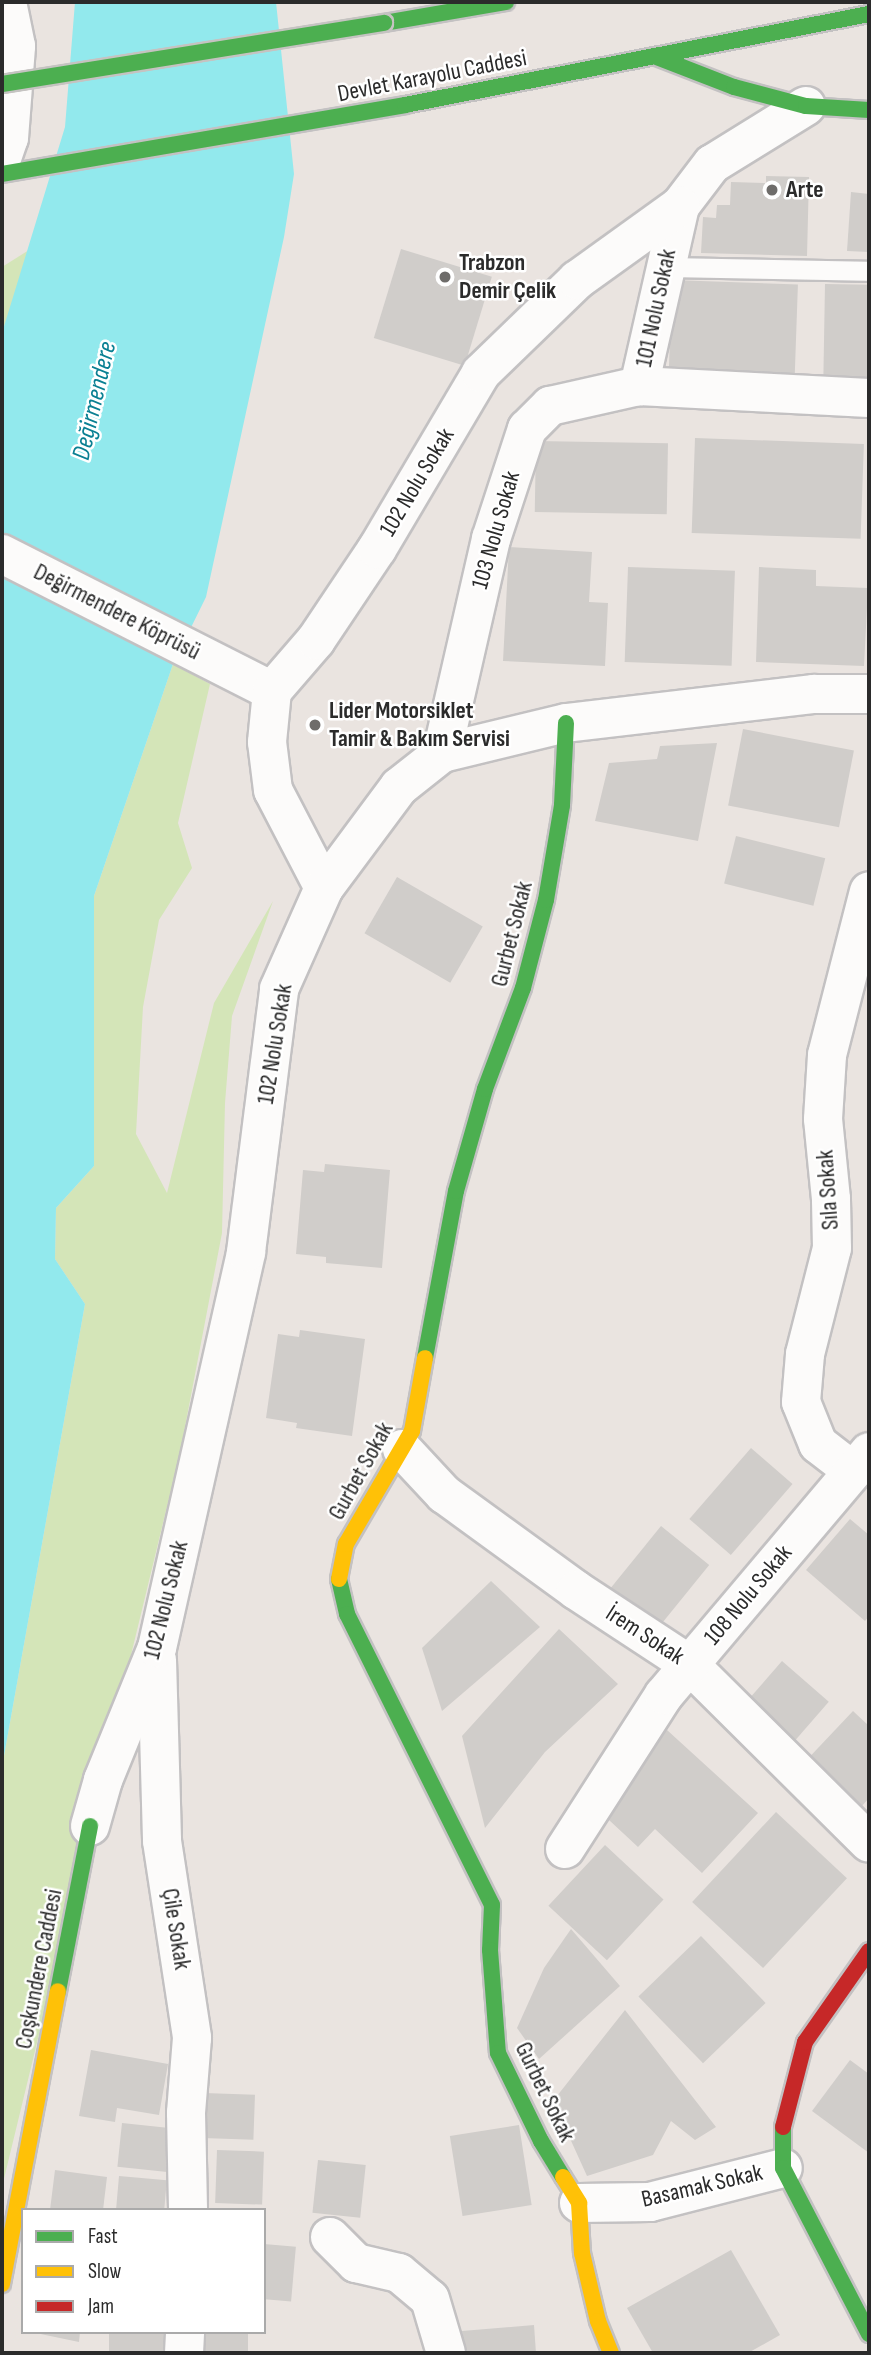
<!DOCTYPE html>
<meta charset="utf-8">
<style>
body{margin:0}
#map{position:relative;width:871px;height:2355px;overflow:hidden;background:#eae4e0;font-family:"Sofia Sans Condensed",sans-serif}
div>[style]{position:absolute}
.green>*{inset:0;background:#d4e5b8}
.water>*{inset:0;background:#92e9ed}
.building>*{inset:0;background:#d0cdca;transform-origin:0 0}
.roads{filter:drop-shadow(2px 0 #c3c1c2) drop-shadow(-2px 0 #c3c1c2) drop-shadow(0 2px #c3c1c2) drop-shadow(0 -2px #c3c1c2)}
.lane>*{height:19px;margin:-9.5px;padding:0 9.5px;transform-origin:9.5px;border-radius:9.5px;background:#fcfbfa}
.street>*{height:38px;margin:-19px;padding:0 19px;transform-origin:19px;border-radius:19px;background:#fcfbfa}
.fast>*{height:16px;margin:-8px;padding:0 8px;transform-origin:8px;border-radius:8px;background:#4caf50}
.slow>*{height:16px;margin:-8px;padding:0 8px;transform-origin:8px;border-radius:8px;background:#ffc107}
.jam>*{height:16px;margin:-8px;padding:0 8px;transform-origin:8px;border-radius:8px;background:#c62828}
.bridges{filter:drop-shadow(2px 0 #c5c3c1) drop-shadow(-2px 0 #c5c3c1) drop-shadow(0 2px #c5c3c1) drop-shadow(0 -2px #c5c3c1)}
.fast-bridge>*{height:16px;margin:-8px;padding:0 8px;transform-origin:8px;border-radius:8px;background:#4caf50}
.dots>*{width:19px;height:19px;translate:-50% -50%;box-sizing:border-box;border:4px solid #fff;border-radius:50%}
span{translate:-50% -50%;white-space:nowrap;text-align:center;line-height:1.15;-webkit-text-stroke:5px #fff;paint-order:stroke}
.street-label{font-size:24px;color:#2b2b2b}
.poi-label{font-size:24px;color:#2b2b2b;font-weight:700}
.left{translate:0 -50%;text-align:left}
.water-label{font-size:26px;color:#0a8093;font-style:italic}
.frame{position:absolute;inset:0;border:4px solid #2b2b2b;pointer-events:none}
.legend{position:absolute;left:21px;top:2208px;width:245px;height:126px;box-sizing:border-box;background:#fff;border:2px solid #aaa;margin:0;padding:9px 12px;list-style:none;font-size:21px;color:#2b2b2b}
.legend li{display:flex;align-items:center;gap:14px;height:35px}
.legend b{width:35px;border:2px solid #aaa}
</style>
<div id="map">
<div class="green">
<div style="clip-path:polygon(29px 250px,24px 269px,2px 333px,2px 267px)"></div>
<div style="clip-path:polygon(173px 664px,210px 684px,178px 823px,192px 868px,159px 920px,143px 1007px,136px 1134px,167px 1193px,214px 1003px,273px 901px,232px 1016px,225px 1103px,222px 1233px,180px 1453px,2px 2187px,2px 1767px,85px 1304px,55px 1259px,56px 1208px,94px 1166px,94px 896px)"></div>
</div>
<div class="water">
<div style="clip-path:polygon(75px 2px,276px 2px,294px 174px,284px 237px,206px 597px,173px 664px,94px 896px,94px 1166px,56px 1208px,55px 1259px,85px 1304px,2px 1767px,2px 333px,65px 127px)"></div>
</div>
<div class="building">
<div style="clip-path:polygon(766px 176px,809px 177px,807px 256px,701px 253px,703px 217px,716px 218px,717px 205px,730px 205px,731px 182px,766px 183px)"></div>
<div style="clip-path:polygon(851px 192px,869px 194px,869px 252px,847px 251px)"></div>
<div style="left:401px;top:249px;width:95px;height:93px;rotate:17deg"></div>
<div style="left:672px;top:280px;width:126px;height:104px;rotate:2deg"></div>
<div style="left:825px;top:284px;width:44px;height:103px;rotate:1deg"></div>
<div style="left:695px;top:438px;width:169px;height:95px;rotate:2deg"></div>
<div style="left:536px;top:441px;width:132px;height:71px;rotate:1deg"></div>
<div style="clip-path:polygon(509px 547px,592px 552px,589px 602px,608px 603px,605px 666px,503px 661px)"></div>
<div style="left:628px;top:567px;width:107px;height:95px;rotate:2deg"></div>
<div style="clip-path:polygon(759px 567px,816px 570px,816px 586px,868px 588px,864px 666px,756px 662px)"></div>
<div style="left:743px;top:729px;width:113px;height:78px;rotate:11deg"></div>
<div style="clip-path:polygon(717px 743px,698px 841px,595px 821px,609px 763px,657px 759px,660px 746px)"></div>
<div style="left:736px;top:836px;width:92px;height:49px;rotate:14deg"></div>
<div style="left:397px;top:877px;width:99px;height:65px;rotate:30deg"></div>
<div style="clip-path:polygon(325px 1164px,390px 1170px,382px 1268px,326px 1263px,326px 1257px,296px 1254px,303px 1170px,324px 1172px)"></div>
<div style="clip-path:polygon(300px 1330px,365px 1339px,352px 1436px,296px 1428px,297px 1423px,266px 1418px,278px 1334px,299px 1337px)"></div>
<div style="left:751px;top:1448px;width:55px;height:94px;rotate:41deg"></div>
<div style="clip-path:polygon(850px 1519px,869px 1535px,869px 1616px,865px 1621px,806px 1570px)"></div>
<div style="left:661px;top:1526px;width:62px;height:86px;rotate:39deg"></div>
<div style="clip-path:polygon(491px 1581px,540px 1627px,442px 1711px,422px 1648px)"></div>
<div style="clip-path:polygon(559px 1629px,618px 1684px,545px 1752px,485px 1828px,462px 1736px)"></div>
<div style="left:782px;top:1661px;width:62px;height:63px;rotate:41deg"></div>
<div style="clip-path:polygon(853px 1711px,869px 1726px,869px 1798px,854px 1815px,801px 1766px)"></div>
<div style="clip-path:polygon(667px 1730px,758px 1813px,702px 1873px,655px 1829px,638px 1847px,595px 1807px)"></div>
<div style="left:776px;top:1812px;width:97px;height:123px;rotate:43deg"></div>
<div style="left:605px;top:1845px;width:80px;height:83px;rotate:43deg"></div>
<div style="clip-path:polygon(571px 1929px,620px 1986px,539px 2059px,517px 2028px,544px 1968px)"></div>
<div style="left:701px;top:1936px;width:93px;height:87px;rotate:46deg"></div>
<div style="clip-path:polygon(625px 2010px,716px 2127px,695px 2140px,671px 2121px,653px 2155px,587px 2176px,553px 2101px)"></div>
<div style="clip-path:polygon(91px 2050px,168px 2064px,159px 2115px,117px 2108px,115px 2122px,79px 2116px)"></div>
<div style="clip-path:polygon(850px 2060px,869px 2074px,869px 2153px,812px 2111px)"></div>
<div style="left:204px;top:2093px;width:51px;height:45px;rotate:2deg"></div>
<div style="left:122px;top:2123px;width:50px;height:44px;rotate:6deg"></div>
<div style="left:519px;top:2125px;width:81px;height:70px;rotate:81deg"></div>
<div style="left:217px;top:2150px;width:47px;height:53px;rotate:2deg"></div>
<div style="left:318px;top:2160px;width:48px;height:53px;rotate:6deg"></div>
<div style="clip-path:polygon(55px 2170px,107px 2177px,103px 2210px,50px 2210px)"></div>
<div style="left:119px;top:2176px;width:48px;height:34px;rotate:5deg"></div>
<div style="left:264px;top:2244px;width:32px;height:55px;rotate:5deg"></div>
<div style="clip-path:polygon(731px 2250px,780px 2335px,748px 2353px,653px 2353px,627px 2308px)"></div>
<div style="clip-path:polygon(534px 2325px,536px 2353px,464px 2353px,462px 2331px)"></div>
<div style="clip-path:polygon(31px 2332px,80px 2332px,79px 2342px)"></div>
<div style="left:109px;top:2332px;width:61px;height:21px"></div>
<div style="left:200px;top:2332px;width:48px;height:20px"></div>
</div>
<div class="roads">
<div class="lane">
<div style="left:664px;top:267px;width:205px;rotate:1.1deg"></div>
</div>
<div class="street">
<div style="left:806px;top:106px;width:110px;rotate:148.3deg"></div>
<div style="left:712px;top:164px;width:53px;rotate:127.3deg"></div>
<div style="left:680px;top:206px;width:185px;rotate:102.8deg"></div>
<div style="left:639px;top:386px;width:230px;rotate:3deg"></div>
<div style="left:2px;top:158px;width:21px;rotate:-71deg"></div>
<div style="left:9px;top:138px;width:92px;rotate:-85.6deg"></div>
<div style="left:16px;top:46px;width:45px;rotate:-101.6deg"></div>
<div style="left:2px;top:554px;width:303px;rotate:26.9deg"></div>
<div style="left:442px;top:753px;width:220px;rotate:-77.1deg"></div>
<div style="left:491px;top:539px;width:116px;rotate:-71.9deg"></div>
<div style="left:527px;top:429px;width:33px;rotate:-45deg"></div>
<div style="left:550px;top:406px;width:91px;rotate:-12.7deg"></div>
<div style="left:324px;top:888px;width:110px;rotate:-117.5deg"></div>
<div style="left:273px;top:790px;width:48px;rotate:-97.1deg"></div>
<div style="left:267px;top:742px;width:51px;rotate:-84.4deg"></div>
<div style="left:272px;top:691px;width:67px;rotate:-49.2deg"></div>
<div style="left:316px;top:640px;width:110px;rotate:-56.2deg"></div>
<div style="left:377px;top:549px;width:204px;rotate:-59.4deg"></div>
<div style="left:481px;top:373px;width:134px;rotate:-44.1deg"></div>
<div style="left:577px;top:280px;width:127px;rotate:-35.7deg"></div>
<div style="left:402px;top:1449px;width:62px;rotate:47deg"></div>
<div style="left:444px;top:1494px;width:163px;rotate:36deg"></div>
<div style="left:576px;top:1590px;width:136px;rotate:33.3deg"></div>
<div style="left:690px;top:1665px;width:252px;rotate:44.8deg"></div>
<div style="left:853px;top:1471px;width:44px;rotate:-142.4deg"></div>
<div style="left:818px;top:1444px;width:45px;rotate:-112deg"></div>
<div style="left:801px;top:1402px;width:48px;rotate:-85.2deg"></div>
<div style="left:805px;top:1354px;width:109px;rotate:-75.7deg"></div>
<div style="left:832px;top:1248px;width:49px;rotate:-91.2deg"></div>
<div style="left:831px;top:1199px;width:80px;rotate:-95.7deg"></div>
<div style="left:823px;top:1119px;width:64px;rotate:-86.4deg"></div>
<div style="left:827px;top:1055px;width:169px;rotate:-75.6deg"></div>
<div style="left:157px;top:1660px;width:181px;rotate:88.4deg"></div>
<div style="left:162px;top:1841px;width:199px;rotate:81.3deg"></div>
<div style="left:192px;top:2038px;width:75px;rotate:94.6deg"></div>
<div style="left:186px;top:2113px;width:97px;rotate:88.8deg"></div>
<div style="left:90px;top:1826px;width:48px;rotate:-74.2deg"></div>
<div style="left:103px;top:1780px;width:143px;rotate:-67.8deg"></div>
<div style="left:157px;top:1648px;width:406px;rotate:-77.3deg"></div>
<div style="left:246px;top:1252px;width:265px;rotate:-82.8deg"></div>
<div style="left:279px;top:989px;width:111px;rotate:-66deg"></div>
<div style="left:324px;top:888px;width:126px;rotate:-53.4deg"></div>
<div style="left:399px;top:787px;width:55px;rotate:-38.3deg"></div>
<div style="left:442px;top:753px;width:128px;rotate:-13.6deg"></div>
<div style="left:566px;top:723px;width:250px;rotate:-6.7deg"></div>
<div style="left:814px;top:694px;width:55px"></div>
<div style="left:565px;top:1849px;width:183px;rotate:-57.3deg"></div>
<div style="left:664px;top:1695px;width:318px;rotate:-49.8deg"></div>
<div style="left:579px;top:2203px;width:71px;rotate:-0.8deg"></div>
<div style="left:650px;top:2202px;width:137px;rotate:-14.3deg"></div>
<div style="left:330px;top:2237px;width:37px;rotate:45deg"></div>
<div style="left:356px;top:2263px;width:44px;rotate:13.1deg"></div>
<div style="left:399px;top:2273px;width:40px;rotate:40deg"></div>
<div style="left:430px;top:2299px;width:56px;rotate:73.5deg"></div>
<div style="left:184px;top:2353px;width:21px;rotate:-87deg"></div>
</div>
<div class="fast">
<div style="left:384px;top:23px;width:124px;rotate:-9.8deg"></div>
<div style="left:654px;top:56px;width:86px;rotate:21.2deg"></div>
<div style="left:734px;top:87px;width:74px;rotate:14.8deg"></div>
<div style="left:806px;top:106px;width:63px;rotate:3.6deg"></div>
<div style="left:2px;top:174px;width:409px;rotate:-9.7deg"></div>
<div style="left:405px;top:105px;width:473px;rotate:-11.1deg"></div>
<div style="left:425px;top:1358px;width:170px;rotate:-79.5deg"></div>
<div style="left:456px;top:1191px;width:106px;rotate:-74.1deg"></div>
<div style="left:485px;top:1089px;width:108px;rotate:-69.4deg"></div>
<div style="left:523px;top:988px;width:91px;rotate:-75.4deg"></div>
<div style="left:546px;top:900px;width:96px;rotate:-80.4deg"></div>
<div style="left:562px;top:805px;width:82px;rotate:-87.2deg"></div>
<div style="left:339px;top:1579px;width:36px;rotate:77deg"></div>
<div style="left:347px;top:1614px;width:325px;rotate:63.5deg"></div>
<div style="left:492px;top:1905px;width:45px;rotate:92.5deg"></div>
<div style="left:490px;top:1950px;width:103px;rotate:85.6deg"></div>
<div style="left:498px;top:2053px;width:98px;rotate:64deg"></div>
<div style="left:541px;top:2141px;width:42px;rotate:58.6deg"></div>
<div style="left:58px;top:1991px;width:168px;rotate:-79deg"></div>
<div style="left:783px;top:2127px;width:41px;rotate:90deg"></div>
<div style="left:783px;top:2168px;width:187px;rotate:62.6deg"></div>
</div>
<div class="slow">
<div style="left:339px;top:1579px;width:36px;rotate:-79deg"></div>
<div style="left:346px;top:1544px;width:131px;rotate:-59.7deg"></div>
<div style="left:412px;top:1431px;width:74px;rotate:-79.9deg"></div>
<div style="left:563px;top:2177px;width:31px;rotate:58deg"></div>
<div style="left:579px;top:2203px;width:50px;rotate:86.6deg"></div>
<div style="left:582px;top:2253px;width:70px;rotate:76.8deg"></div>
<div style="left:598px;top:2321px;width:35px;rotate:68deg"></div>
<div style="left:2px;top:2284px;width:298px;rotate:-79.2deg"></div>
</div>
<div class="jam">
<div style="left:783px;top:2127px;width:88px;rotate:-75.5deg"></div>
<div style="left:805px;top:2042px;width:111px;rotate:-54.9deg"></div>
</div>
</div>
<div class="bridges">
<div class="fast-bridge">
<div style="left:2px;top:84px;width:387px;rotate:-9.1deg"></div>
</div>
</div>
<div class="dots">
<div style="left:772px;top:190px;background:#6e6c6a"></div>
<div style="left:445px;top:277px;background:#6e6c6a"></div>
<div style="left:315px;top:725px;background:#6e6c6a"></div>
</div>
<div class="street-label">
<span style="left:432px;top:76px;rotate:-11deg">Devlet Karayolu Caddesi</span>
<span style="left:656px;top:308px;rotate:-78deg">101 Nolu Sokak</span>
<span style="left:417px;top:482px;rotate:-59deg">102 Nolu Sokak</span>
<span style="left:496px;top:530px;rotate:-74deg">103 Nolu Sokak</span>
<span style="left:117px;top:612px;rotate:27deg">Değirmendere Köprüsü</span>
<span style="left:512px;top:934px;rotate:-76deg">Gurbet Sokak</span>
<span style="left:275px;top:1044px;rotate:-81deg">102 Nolu Sokak</span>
<span style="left:828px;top:1190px;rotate:-94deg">Sıla Sokak</span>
<span style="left:361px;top:1471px;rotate:-61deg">Gurbet Sokak</span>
<span style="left:748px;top:1595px;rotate:-50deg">108 Nolu Sokak</span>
<span style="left:166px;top:1600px;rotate:-76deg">102 Nolu Sokak</span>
<span style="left:645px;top:1635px;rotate:33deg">İrem Sokak</span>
<span style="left:176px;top:1929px;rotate:81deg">Çile Sokak</span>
<span style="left:39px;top:1969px;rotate:-79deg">Coşkundere Caddesi</span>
<span style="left:545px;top:2092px;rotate:64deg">Gurbet Sokak</span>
<span style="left:702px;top:2186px;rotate:-13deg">Basamak Sokak</span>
</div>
<div class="poi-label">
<span class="left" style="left:786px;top:190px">Arte</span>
<span class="left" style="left:459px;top:277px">Trabzon<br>Demir Çelik</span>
<span class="left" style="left:329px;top:725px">Lider Motorsiklet<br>Tamir &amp; Bakım Servisi</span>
</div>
<div class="water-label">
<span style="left:95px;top:401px;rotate:-77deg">Değirmendere</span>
</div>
<div class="frame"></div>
<ul class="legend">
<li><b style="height:9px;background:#4caf50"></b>Fast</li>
<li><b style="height:9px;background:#ffc107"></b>Slow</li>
<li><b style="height:9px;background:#c62828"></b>Jam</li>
</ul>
</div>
